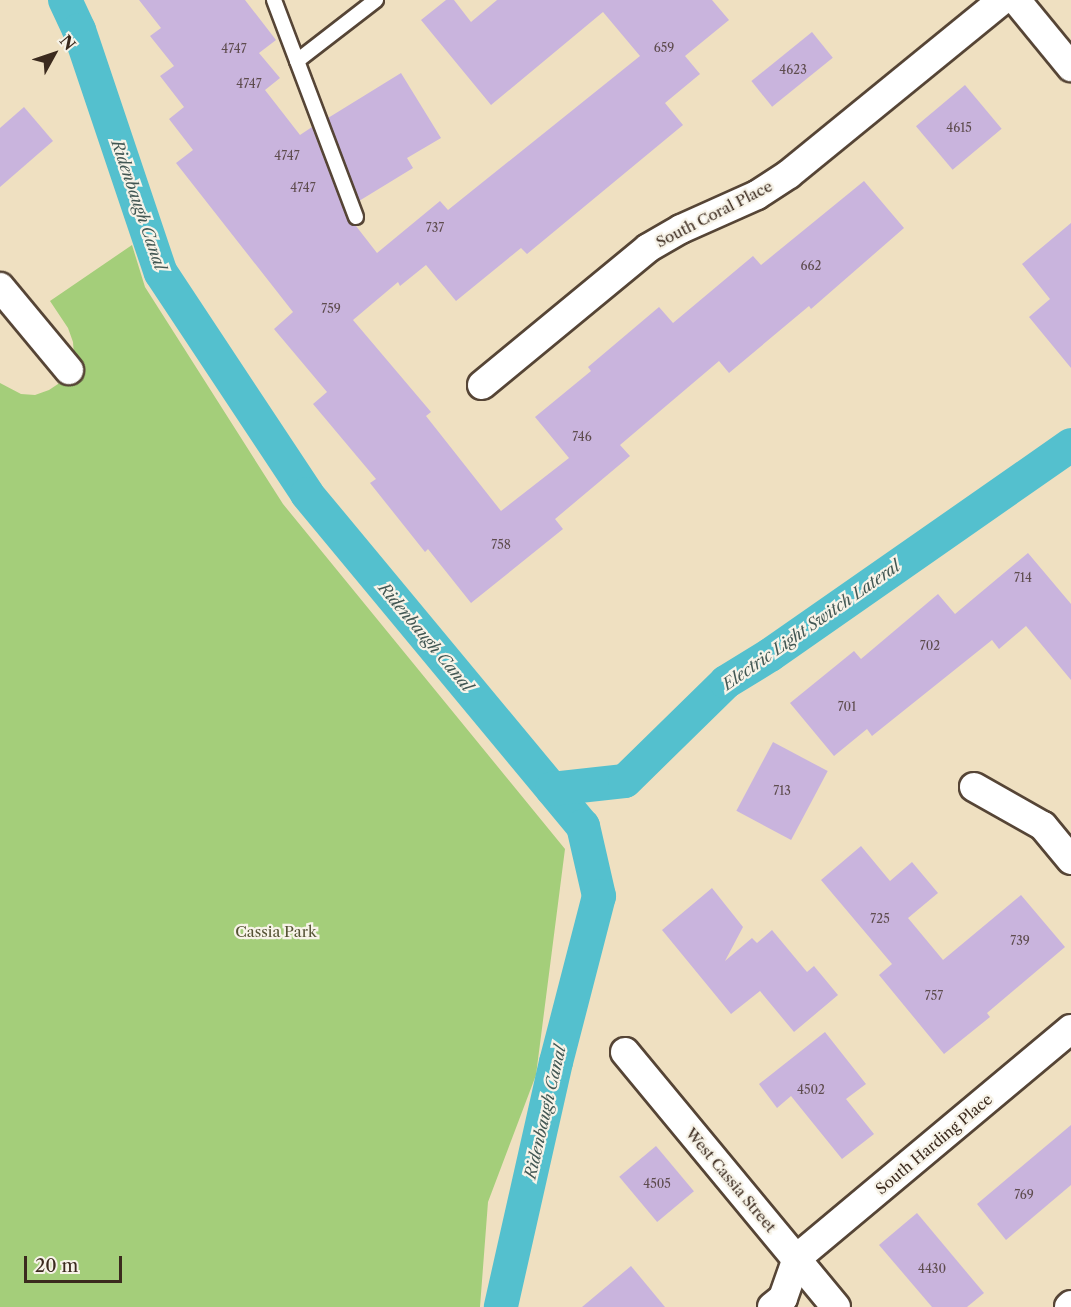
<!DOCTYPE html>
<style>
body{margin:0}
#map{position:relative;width:1071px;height:1307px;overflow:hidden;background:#efe0c1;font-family:"Libre Caslon Text",serif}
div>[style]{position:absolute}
.green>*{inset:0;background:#a4ce7a}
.canal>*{height:34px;margin:-17px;padding:0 17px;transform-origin:17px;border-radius:17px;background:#54c0ce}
.building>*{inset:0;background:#c9b4dd;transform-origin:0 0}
.roads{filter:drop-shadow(2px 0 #564536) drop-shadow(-2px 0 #564536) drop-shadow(0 2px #564536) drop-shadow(0 -2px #564536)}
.lane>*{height:14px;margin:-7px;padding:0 7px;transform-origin:7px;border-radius:7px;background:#fff}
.street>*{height:28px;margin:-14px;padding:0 14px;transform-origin:14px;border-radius:14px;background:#fff}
span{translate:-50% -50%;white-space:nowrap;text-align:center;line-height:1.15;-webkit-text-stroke:4.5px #f7f3e8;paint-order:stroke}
.number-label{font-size:12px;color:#5e4c4e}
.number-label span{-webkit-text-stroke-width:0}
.street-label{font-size:15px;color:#3b2a1e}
.park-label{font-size:15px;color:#555335}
.water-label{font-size:16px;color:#425753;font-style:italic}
.north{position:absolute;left:24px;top:24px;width:60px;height:60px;-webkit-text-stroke:4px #f7f3e8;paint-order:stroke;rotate:50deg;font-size:16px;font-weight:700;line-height:24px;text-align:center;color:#3b2a1e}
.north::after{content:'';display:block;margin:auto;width:21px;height:27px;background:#3b2a1e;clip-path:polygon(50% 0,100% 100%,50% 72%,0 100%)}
.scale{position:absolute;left:24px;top:1256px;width:98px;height:27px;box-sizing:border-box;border:3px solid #3b2a1e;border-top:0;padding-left:8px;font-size:18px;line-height:21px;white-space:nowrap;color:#3b2a1e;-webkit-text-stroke:4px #f7f3e8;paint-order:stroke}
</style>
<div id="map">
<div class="green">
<div style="clip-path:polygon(132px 245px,145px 287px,283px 504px,565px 849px,536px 1075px,488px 1202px,480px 1307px,0 1307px,0 383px,21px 394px,35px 395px,49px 390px,61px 382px,69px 370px,74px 356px,73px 342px,68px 328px,50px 301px)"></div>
</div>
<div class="canal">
<div style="left:65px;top:0;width:33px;rotate:65deg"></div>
<div style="left:79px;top:30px;width:256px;rotate:71.4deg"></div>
<div style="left:161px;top:273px;width:265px;rotate:56.5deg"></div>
<div style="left:307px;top:494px;width:432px;rotate:50.3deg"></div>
<div style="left:583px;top:826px;width:72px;rotate:77.1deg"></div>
<div style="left:599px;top:896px;width:171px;rotate:104.5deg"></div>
<div style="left:556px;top:1062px;width:251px;rotate:102.7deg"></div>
<div style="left:552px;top:789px;width:73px;rotate:-6.3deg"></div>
<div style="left:625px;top:781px;width:141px;rotate:-44.4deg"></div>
<div style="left:726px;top:682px;width:52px;rotate:-31.5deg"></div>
<div style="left:770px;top:655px;width:367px;rotate:-34.9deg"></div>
</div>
<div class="building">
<div style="clip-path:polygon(139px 0,245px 0,276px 40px,259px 53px,280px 78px,265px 90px,300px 135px,312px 127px,348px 220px,356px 226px,377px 253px,440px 201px,448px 210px,640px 56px,603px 12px,491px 105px,421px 20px,446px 0,454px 0,471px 22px,497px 0,712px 0,729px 20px,685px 56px,700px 74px,665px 103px,683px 125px,527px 254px,521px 248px,456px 301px,426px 265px,400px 286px,398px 282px,353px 320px,431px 412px,426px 416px,501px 511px,569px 458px,535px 417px,591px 371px,588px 367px,659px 307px,673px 323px,753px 256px,761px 265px,864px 181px,904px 228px,811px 309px,809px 306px,729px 373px,719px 361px,620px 445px,630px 456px,555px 519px,563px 529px,471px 603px,428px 549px,425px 552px,370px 483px,376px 479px,313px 404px,327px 392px,274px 329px,293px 312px,176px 163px,193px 150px,169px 119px,184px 107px,160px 76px,174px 66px,150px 36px,161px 28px)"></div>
<div style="left:812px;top:32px;width:33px;height:78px;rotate:51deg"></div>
<div style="clip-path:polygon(401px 73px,441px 138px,407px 158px,413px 168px,359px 201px,328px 118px)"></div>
<div style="left:965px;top:85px;width:57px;height:64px;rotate:50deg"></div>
<div style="clip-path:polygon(24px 107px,53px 141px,0 187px,0 128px)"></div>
<div style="clip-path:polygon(1071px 223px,1071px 368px,1029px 317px,1050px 299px,1022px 264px)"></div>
<div style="clip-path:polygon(1028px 553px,1071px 604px,1071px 680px,1026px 626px,999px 649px,992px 640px,872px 736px,867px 729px,834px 756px,790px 703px,854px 651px,861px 659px,938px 594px,955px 614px)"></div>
<div style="left:773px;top:742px;width:62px;height:78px;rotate:28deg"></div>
<div style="clip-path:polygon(861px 846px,890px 881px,912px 862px,938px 893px,908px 918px,943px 960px,1021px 895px,1065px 947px,987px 1013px,990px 1017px,944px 1054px,879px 975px,892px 964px,821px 880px)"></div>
<div style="clip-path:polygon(712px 888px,743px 927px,725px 961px,752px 938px,757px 943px,772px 930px,807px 972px,814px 966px,838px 995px,794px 1032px,760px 991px,731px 1014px,662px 930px)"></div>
<div style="clip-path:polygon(825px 1032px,866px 1084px,846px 1099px,874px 1134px,842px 1159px,791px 1096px,777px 1108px,759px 1084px)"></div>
<div style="clip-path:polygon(1071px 1125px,1071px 1185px,1006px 1240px,977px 1204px)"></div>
<div style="left:656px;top:1146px;width:59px;height:48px;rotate:50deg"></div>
<div style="clip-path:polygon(917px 1213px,984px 1293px,967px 1307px,932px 1307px,879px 1245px)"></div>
<div style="clip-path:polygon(631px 1266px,665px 1307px,582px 1307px)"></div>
</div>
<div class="roads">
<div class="lane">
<div style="left:274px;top:0;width:232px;rotate:69.3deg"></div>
<div style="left:297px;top:61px;width:100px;rotate:-37.7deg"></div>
</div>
<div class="street">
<div style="left:1016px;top:0;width:87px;rotate:50.6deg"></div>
<div style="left:0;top:287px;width:108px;rotate:50.3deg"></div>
<div style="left:482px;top:385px;width:215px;rotate:-39.5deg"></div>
<div style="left:648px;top:248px;width:38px;rotate:-30deg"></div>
<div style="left:681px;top:229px;width:83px;rotate:-24.1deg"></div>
<div style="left:757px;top:195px;width:38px;rotate:-33deg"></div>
<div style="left:789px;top:174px;width:275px;rotate:-39.2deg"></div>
<div style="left:974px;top:787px;width:79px;rotate:29.5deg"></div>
<div style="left:1043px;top:826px;width:44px;rotate:50.5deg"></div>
<div style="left:625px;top:1052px;width:331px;rotate:50.4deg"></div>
<div style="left:772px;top:1307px;width:14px;rotate:-39deg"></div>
<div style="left:783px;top:1298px;width:42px;rotate:-70.7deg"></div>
<div style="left:797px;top:1258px;width:357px;rotate:-39.9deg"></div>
<div style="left:1069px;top:1307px;width:3px;rotate:-45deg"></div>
</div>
</div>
<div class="number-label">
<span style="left:664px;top:48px">659</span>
<span style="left:234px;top:49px">4747</span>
<span style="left:793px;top:70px">4623</span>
<span style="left:249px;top:84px">4747</span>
<span style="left:959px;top:128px">4615</span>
<span style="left:287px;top:156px">4747</span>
<span style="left:303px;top:188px">4747</span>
<span style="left:435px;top:228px">737</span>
<span style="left:811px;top:266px">662</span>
<span style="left:331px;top:309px">759</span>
<span style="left:582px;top:437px">746</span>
<span style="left:501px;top:545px">758</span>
<span style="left:1023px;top:578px">714</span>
<span style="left:930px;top:646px">702</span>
<span style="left:847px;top:707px">701</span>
<span style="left:782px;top:791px">713</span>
<span style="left:880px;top:919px">725</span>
<span style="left:1020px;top:941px">739</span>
<span style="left:934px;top:996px">757</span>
<span style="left:811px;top:1090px">4502</span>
<span style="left:657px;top:1184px">4505</span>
<span style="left:1024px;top:1195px">769</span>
<span style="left:932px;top:1269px">4430</span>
</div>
<div class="street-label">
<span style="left:714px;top:214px;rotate:-27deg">South Coral Place</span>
<span style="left:934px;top:1144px;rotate:-40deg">South Harding Place</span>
<span style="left:731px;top:1180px;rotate:50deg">West Cassia Street</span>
</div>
<div class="park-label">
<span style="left:276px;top:932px">Cassia Park</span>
</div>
<div class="water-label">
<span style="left:139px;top:205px;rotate:71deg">Ridenbaugh Canal</span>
<span style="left:811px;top:625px;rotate:-35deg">Electric Light Switch Lateral</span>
<span style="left:426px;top:637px;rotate:50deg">Ridenbaugh Canal</span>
<span style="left:545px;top:1112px;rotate:-77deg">Ridenbaugh Canal</span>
</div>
<div class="north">N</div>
<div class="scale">20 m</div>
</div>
